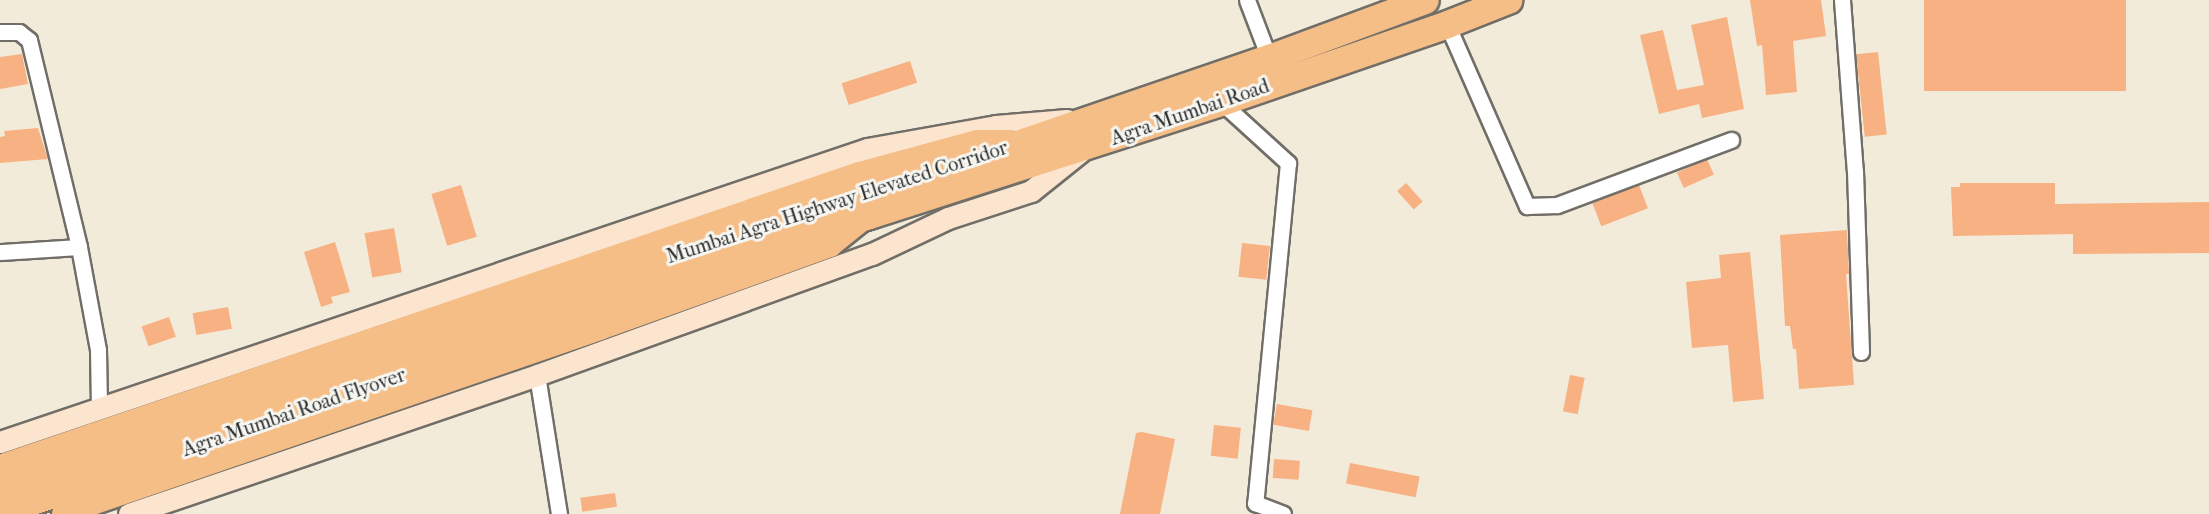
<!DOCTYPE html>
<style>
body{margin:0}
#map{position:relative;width:2209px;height:514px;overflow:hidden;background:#f3ebda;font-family:"IM FELL French Canon",serif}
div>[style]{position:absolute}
.building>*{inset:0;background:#f7b182;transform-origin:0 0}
.roads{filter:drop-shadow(2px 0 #716e68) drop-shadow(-2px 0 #716e68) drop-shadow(0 2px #716e68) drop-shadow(0 -2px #716e68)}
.street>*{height:15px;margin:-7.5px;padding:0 7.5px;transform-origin:7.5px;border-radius:7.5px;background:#fff}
.secondary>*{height:21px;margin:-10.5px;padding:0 10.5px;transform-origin:10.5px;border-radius:10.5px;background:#fbe5cf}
.primary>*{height:22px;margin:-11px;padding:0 11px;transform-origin:11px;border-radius:11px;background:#f6be87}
.highway>*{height:27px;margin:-13.5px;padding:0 13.5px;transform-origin:13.5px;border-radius:13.5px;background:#f6be87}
span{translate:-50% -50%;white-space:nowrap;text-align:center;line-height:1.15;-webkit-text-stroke:6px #f6f6f2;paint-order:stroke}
.street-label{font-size:20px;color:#2b2b2b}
</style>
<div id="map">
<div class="building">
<div style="clip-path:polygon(1750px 0,1821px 0,1826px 36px,1793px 41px,1797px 92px,1766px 95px,1762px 45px,1757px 46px)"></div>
<div style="left:1924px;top:0;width:202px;height:91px"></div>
<div style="clip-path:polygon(1727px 17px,1744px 109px,1702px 118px,1699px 104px,1659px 114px,1640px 35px,1663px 30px,1677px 90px,1704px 85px,1691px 25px)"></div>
<div style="left:1878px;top:52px;width:83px;height:22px;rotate:84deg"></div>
<div style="clip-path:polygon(22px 54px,28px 84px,0 89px,0 57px)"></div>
<div style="left:910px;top:61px;width:23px;height:72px;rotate:72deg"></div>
<div style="clip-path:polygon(38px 128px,48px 159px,0 163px,0 137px,5px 136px,4px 131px)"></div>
<div style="left:1707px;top:159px;width:17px;height:33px;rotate:66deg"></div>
<div style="left:1406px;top:183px;width:25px;height:12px;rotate:48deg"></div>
<div style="clip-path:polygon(1960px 183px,2055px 183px,2055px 204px,2209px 202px,2209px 253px,2073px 254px,2073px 234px,1953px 236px,1951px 187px,1960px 187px)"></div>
<div style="left:461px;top:185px;width:54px;height:31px;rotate:73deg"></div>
<div style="left:1639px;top:185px;width:25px;height:50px;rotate:69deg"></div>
<div style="left:394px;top:228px;width:45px;height:30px;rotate:80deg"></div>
<div style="clip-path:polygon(1847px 230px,1849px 274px,1846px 274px,1854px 385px,1799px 389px,1796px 349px,1793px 349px,1790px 326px,1785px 326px,1780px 235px)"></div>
<div style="clip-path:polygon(335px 242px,350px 292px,331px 297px,333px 303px,321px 307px,304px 252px)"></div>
<div style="left:1242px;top:243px;width:28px;height:34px;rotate:6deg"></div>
<div style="clip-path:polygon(1750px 252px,1764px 399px,1733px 402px,1728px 345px,1692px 348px,1686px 282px,1721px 278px,1719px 255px)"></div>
<div style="left:228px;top:307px;width:22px;height:36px;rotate:80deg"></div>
<div style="left:169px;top:317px;width:21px;height:29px;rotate:71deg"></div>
<div style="left:1570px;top:375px;width:15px;height:37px;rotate:11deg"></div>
<div style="left:1277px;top:404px;width:36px;height:21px;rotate:10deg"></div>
<div style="left:1214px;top:425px;width:27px;height:31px;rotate:6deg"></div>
<div style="clip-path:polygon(1142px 432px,1175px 439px,1160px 514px,1120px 514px,1136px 433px)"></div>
<div style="left:1274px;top:459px;width:26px;height:19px;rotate:4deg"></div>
<div style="left:1350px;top:463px;width:71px;height:21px;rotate:11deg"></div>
<div style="left:615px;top:493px;width:14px;height:35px;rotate:82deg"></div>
</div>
<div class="roads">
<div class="street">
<div style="left:1247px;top:0;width:62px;rotate:69.2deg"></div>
<div style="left:1842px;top:0;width:171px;rotate:85.7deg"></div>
<div style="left:1855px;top:171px;width:181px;rotate:88.1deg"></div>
<div style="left:1447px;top:24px;width:199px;rotate:66.3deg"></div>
<div style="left:1527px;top:206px;width:30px;rotate:-2deg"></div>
<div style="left:1557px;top:205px;width:186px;rotate:-20.5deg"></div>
<div style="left:0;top:32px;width:19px"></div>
<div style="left:19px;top:32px;width:13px;rotate:39deg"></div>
<div style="left:29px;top:40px;width:213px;rotate:76.4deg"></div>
<div style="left:79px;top:247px;width:105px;rotate:79.5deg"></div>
<div style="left:98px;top:350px;width:60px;rotate:89deg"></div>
<div style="left:1221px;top:102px;width:91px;rotate:42.3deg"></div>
<div style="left:1288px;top:163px;width:342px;rotate:95.5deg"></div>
<div style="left:1255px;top:503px;width:30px;rotate:21deg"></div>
<div style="left:0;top:252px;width:79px;rotate:-3.6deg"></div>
<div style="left:537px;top:375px;width:141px;rotate:81deg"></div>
</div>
<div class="secondary">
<div style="left:0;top:442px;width:915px;rotate:-18.67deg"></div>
<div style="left:867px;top:149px;width:131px;rotate:-10.1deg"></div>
<div style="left:996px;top:126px;width:71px;rotate:-4.8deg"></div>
<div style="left:129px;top:514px;width:431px;rotate:-18.8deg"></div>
<div style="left:537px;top:375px;width:356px;rotate:-19.9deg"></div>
<div style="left:872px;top:254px;width:84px;rotate:-25.3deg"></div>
<div style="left:948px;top:218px;width:87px;rotate:-18deg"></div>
<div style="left:1031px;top:191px;width:64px;rotate:-38.7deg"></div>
</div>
<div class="primary">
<div style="left:0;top:466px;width:908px;rotate:-18.83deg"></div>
<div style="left:859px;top:173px;width:123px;rotate:-15.1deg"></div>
<div style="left:978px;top:141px;width:33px"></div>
<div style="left:63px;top:514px;width:568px;rotate:-19.01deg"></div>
<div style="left:600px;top:329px;width:245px;rotate:-19.8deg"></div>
<div style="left:830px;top:246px;width:38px;rotate:-39deg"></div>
</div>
<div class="highway">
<div style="left:0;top:487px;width:617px;rotate:-19.11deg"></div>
<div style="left:583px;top:285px;width:466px;rotate:-18deg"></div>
<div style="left:1026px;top:141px;width:257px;rotate:-18.9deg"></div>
<div style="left:1269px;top:58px;width:166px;rotate:-20.4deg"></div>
<div style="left:0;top:512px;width:918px;rotate:-18.87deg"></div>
<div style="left:869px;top:215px;width:370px;rotate:-17.8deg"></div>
<div style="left:1221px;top:102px;width:239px;rotate:-19deg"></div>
<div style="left:1447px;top:24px;width:66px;rotate:-21.5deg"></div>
</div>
</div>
<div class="street-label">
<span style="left:1190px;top:112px;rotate:-19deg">Agra Mumbai Road</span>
<span style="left:837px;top:202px;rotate:-18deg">Mumbai Agra Highway Elevated Corridor</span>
<span style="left:294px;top:412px;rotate:-19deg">Agra Mumbai Road Flyover</span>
</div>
</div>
